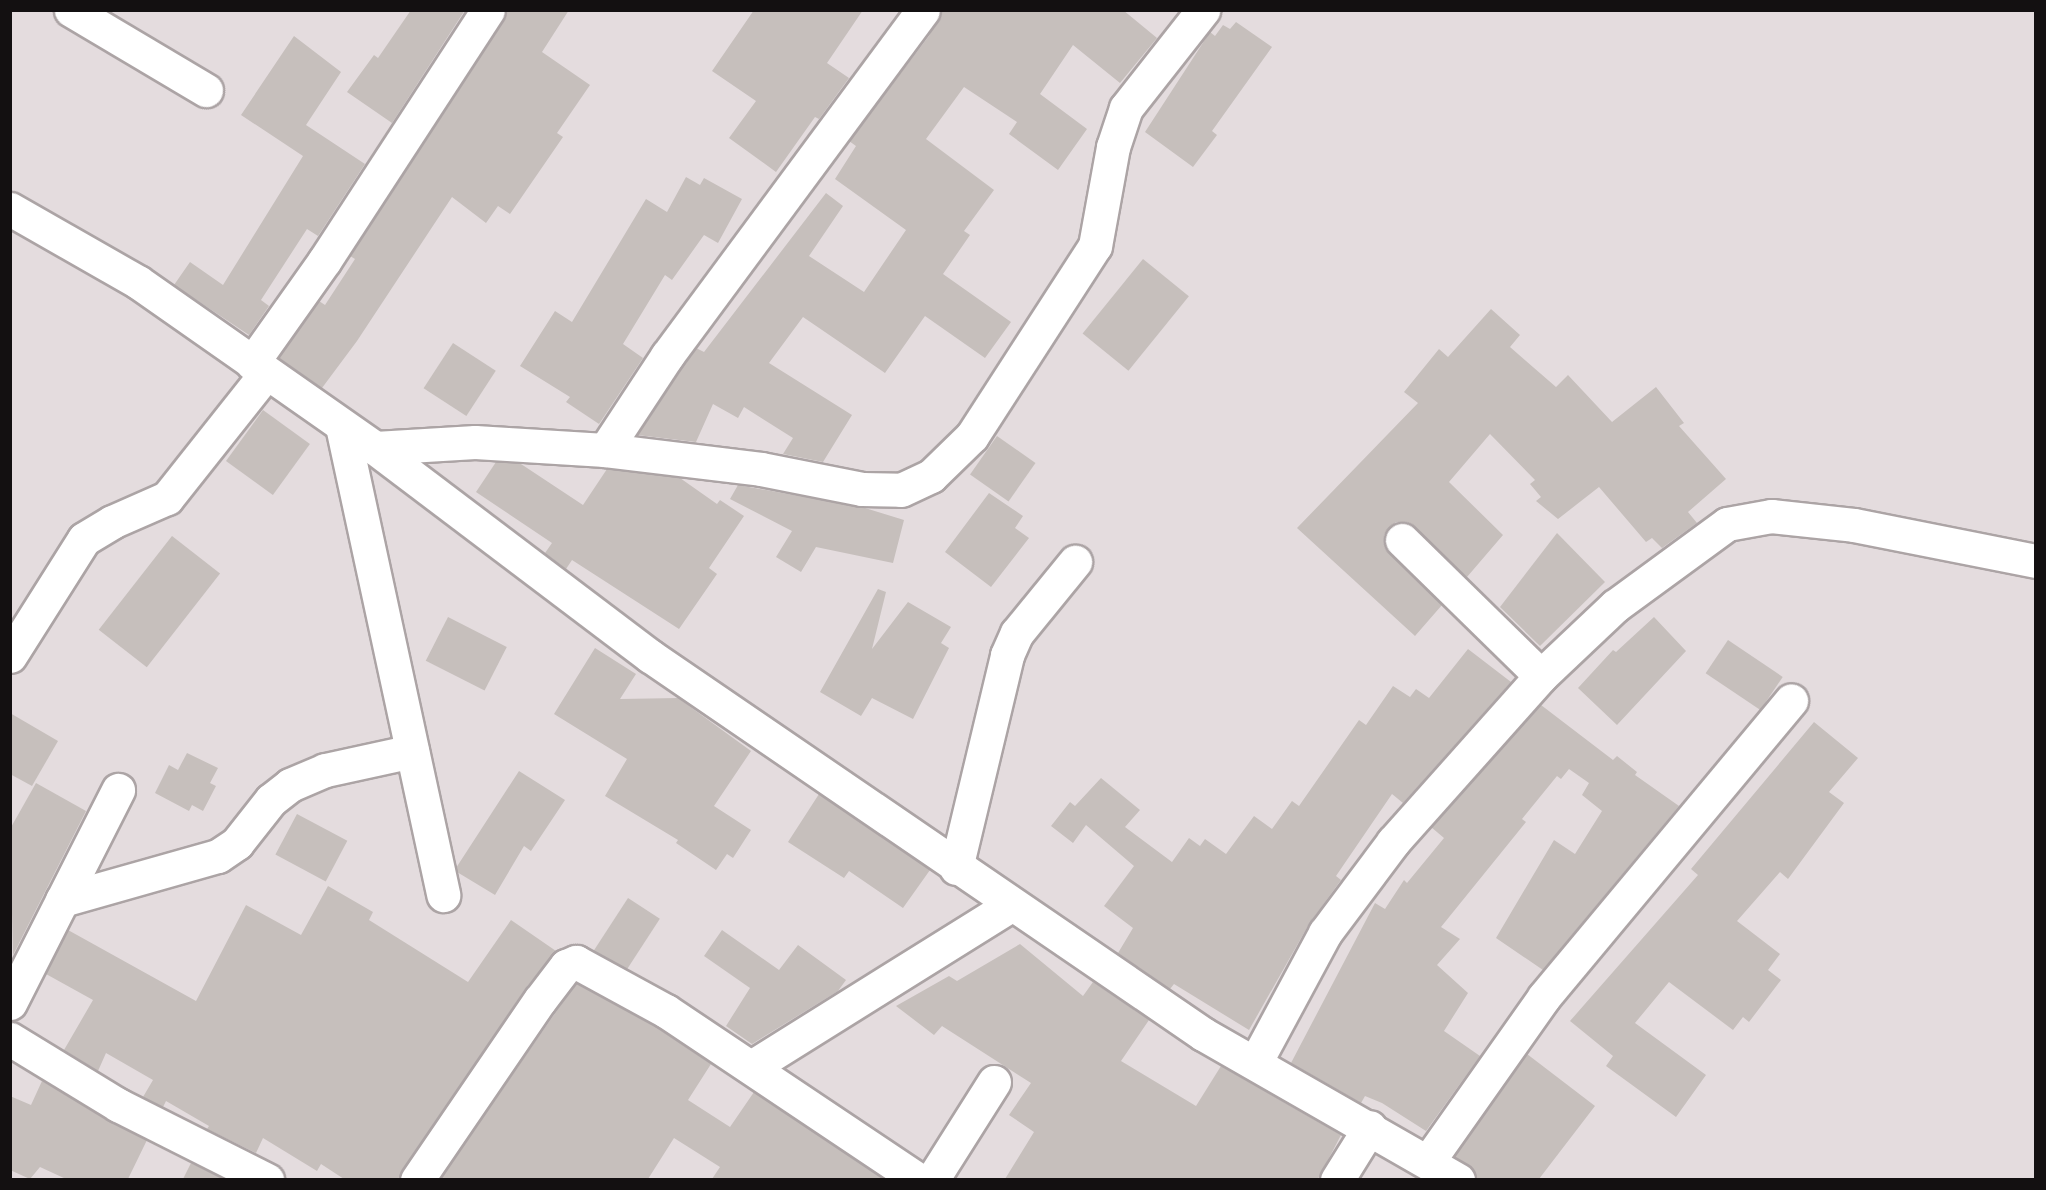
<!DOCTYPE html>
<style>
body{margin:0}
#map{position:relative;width:2046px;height:1190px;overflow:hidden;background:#e4dcde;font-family:"Titillium Web",sans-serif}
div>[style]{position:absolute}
.building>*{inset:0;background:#c6bfbc;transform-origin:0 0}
.roads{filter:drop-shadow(2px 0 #aca4a5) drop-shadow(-2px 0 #aca4a5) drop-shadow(0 2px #aca4a5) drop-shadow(0 -2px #aca4a5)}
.minor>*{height:33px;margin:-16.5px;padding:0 16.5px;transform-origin:16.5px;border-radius:16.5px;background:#fff}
span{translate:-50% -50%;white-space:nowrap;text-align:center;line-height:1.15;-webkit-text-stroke:4.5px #fff;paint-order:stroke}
.frame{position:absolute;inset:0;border:12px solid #131011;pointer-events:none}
</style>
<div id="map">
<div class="building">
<div style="clip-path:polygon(411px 10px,465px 10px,392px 123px,347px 92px,374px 55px,378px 58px)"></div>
<div style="clip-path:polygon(507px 10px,569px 10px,542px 52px,590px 85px,557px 133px,563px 137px,510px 214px,498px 206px,486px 223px,452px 197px,357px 341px,322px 388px,279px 358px,319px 301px,325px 305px,355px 259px,350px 256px)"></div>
<div style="clip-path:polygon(754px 10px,863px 10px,827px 63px,849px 78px,819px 119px,815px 117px,776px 172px,729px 138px,756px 101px,712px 71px)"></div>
<div style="clip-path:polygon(941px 10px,1123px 10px,1157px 38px,1120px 83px,1073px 45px,1040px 94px,1087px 129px,1058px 170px,1009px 134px,1017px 122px,964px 87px,926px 139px,994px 190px,964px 231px,970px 235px,943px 274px,1011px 322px,985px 358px,925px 316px,885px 373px,803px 317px,769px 363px,852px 415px,823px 462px,783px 454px,793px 438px,744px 407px,738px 418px,713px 404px,696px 442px,637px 435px,696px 348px,704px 352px,826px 193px,843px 206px,809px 256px,864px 292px,906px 230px,835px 179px,856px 146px,849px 141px,929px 36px)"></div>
<div style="clip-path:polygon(1236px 22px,1272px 47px,1212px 131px,1217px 135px,1193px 167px,1145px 132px,1210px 32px,1215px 36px,1223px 25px,1230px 29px)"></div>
<div style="clip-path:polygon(294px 36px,341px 72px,306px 125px,365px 164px,318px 236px,307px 229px,261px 300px,269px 306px,249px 335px,174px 285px,190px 262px,223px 285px,303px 156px,241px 115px)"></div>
<div style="clip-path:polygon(686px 177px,700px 185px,704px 178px,742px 199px,718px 243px,704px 235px,672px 280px,665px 275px,623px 344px,643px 358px,599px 424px,566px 402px,570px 397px,520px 366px,555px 311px,572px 322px,646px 199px,667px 212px)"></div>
<div style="left:1143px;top:259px;width:59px;height:96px;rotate:39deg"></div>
<div style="clip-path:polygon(1491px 309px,1520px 335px,1510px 347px,1556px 387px,1568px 375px,1612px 422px,1656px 387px,1684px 423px,1679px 426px,1726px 479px,1688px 512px,1697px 523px,1662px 548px,1652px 538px,1646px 542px,1599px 487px,1558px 519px,1536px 501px,1541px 497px,1530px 484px,1535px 480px,1490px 434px,1449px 482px,1503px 535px,1467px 577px,1407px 522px,1396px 522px,1384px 535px,1389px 553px,1442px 605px,1415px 636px,1297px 528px,1418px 403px,1404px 392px,1439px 349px,1448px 357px)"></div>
<div style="left:453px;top:343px;width:51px;height:54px;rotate:33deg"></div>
<div style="left:263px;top:410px;width:58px;height:63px;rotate:36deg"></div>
<div style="left:997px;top:436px;width:47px;height:47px;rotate:35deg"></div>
<div style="clip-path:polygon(496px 462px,521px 464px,583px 505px,607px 469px,680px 478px,717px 504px,720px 500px,744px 516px,709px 568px,717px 574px,679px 629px,572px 560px,566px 569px,545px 553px,552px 543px,476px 492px)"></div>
<div style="clip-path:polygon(738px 485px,865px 508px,904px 520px,893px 563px,816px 547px,801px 572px,776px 557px,792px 531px,730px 499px)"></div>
<div style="clip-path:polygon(989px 493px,1023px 516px,1015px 528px,1029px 538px,991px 587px,945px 552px)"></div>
<div style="clip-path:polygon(1557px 533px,1605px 582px,1540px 646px,1500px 607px)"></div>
<div style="left:172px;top:536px;width:61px;height:119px;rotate:38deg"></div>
<div style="clip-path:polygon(878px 589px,886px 592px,872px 649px,908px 602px,951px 627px,941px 643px,949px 648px,913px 719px,872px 698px,861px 716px,820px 692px)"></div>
<div style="left:448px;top:617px;width:66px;height:49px;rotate:27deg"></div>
<div style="clip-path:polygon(1654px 617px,1686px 651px,1617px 725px,1578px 688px,1613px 650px,1616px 652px)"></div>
<div style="left:1728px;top:640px;width:66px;height:40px;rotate:34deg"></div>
<div style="clip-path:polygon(595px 648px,636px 674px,620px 699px,678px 698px,751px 751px,714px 806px,751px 830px,733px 858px,727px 854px,716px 870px,676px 843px,678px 840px,605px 796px,627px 759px,554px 714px)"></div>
<div style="clip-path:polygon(1468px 649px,1511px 682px,1403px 803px,1392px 794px,1336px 876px,1341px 880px,1309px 924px,1249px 1030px,1174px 984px,1170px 989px,1118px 953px,1133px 928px,1104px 906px,1134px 866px,1086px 825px,1073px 843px,1051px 826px,1070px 802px,1075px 806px,1101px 778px,1140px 810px,1125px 827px,1172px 862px,1189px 838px,1200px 846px,1205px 839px,1226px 854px,1254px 816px,1272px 829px,1292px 801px,1299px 806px,1359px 720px,1366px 725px,1393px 686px,1410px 697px,1416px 689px,1429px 698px)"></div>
<div style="clip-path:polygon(1541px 705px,1613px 760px,1617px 756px,1637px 772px,1635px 775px,1679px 806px,1543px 970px,1496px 938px,1554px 840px,1575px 854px,1602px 811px,1582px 795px,1589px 783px,1569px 769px,1561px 779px,1557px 776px,1522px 819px,1526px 822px,1441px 927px,1460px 939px,1437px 965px,1468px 993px,1444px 1031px,1480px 1056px,1426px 1131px,1382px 1103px,1365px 1096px,1361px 1103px,1291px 1063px,1375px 903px,1385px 909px,1404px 880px,1407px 883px,1444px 838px,1431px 827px)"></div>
<div style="clip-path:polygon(10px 713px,58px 741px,32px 786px,10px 774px)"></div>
<div style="clip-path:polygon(1814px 722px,1858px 758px,1829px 792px,1844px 803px,1788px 879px,1780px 872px,1737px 921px,1780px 954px,1768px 970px,1781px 980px,1749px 1022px,1743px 1017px,1733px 1030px,1669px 982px,1635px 1023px,1706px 1075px,1676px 1117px,1606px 1066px,1613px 1056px,1570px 1021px,1698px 875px,1691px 869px)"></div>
<div style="clip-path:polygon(187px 753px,218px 768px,210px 783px,216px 786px,203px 811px,192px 805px,189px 811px,155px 793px,169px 765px,178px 770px)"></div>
<div style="clip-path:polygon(519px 771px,565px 800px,531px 851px,524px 846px,495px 895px,457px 872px,456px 868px)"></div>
<div style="clip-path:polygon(36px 783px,86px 811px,13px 955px,10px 829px)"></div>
<div style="clip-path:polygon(819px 794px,930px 870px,903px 908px,849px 871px,844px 878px,788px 842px)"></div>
<div style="left:297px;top:814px;width:57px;height:46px;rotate:28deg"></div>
<div style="clip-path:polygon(328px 886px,373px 912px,369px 920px,468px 982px,511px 920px,556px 951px,525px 989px,398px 1179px,344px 1179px,321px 1164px,317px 1171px,263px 1138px,256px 1153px,207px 1129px,209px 1126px,166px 1101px,163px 1107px,143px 1097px,153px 1080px,106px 1053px,98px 1071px,64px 1050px,93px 1000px,46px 974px,68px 930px,196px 1001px,246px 905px,301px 935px)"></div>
<div style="left:628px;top:898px;width:38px;height:63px;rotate:33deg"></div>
<div style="clip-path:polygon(722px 930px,779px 970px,798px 945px,846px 980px,838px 991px,752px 1044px,726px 1026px,750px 988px,704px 956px)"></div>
<div style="clip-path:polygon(1020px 944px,1083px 996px,1093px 982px,1149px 1020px,1121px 1061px,1196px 1106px,1221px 1066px,1341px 1135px,1318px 1179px,1005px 1179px,1034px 1132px,1009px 1115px,1031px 1083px,942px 1026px,934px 1035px,896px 1006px,949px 976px,957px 981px)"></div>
<div style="clip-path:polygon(576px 983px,656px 1027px,711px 1064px,688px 1100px,730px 1127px,754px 1092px,884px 1179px,712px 1179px,720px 1167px,674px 1138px,648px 1179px,440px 1179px)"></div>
<div style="clip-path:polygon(1527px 1054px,1595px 1106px,1539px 1179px,1477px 1179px,1474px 1170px,1454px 1156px)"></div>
<div style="clip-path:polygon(42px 1081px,147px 1140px,128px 1179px,66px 1179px,40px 1167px,30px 1179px,10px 1170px,10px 1096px,31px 1105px)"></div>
<div style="clip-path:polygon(191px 1163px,224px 1179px,183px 1179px)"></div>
</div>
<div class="roads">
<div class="minor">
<div style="left:71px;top:10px;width:157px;rotate:30.7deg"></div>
<div style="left:10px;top:209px;width:147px;rotate:29.7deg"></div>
<div style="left:138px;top:282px;width:289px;rotate:35deg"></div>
<div style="left:375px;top:448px;width:345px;rotate:37.1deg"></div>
<div style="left:650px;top:656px;width:670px;rotate:34.35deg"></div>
<div style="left:1203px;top:1034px;width:294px;rotate:29.8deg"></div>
<div style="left:252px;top:363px;width:126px;rotate:-54.7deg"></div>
<div style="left:325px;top:260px;width:298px;rotate:-56.9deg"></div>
<div style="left:342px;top:426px;width:480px;rotate:77.8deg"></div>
<div style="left:375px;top:448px;width:100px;rotate:-3.4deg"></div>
<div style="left:475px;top:442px;width:130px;rotate:3.5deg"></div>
<div style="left:605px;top:450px;width:157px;rotate:6.9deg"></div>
<div style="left:761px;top:469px;width:103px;rotate:11.2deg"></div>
<div style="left:862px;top:489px;width:39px;rotate:1deg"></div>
<div style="left:901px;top:490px;width:33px;rotate:-25deg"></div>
<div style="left:931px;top:476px;width:57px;rotate:-44.3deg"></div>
<div style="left:972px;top:436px;width:226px;rotate:-57.1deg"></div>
<div style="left:1095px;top:246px;width:101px;rotate:-79.7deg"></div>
<div style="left:1113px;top:147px;width:41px;rotate:-71.6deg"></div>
<div style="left:1126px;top:108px;width:125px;rotate:-51.8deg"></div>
<div style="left:605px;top:450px;width:113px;rotate:-56.6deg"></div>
<div style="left:667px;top:356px;width:430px;rotate:-53.5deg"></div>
<div style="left:1402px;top:540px;width:194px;rotate:44.4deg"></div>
<div style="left:10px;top:656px;width:138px;rotate:-57.7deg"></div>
<div style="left:84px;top:539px;width:33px;rotate:-31deg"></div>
<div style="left:112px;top:522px;width:60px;rotate:-23.6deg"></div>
<div style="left:167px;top:498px;width:159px;rotate:-51.6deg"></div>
<div style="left:956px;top:868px;width:219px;rotate:-76.5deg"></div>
<div style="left:1007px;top:655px;width:24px;rotate:-66deg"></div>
<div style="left:1017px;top:633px;width:92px;rotate:-50.8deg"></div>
<div style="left:62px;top:900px;width:162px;rotate:-15.8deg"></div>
<div style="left:218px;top:856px;width:23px;rotate:-34deg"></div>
<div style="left:237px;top:843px;width:55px;rotate:-51.7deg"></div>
<div style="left:271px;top:800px;width:24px;rotate:-38deg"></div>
<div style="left:290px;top:785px;width:38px;rotate:-23deg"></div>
<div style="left:325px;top:770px;width:89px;rotate:-12.3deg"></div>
<div style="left:10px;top:1003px;width:239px;rotate:-63.1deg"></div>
<div style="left:10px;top:1039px;width:127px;rotate:31.4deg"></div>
<div style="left:118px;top:1105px;width:167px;rotate:26.7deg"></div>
<div style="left:1255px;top:1063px;width:148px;rotate:-61.7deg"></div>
<div style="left:1325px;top:933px;width:114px;rotate:-53.2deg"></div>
<div style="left:1393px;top:842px;width:222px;rotate:-48.3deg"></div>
<div style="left:1541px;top:676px;width:102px;rotate:-43.4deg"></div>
<div style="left:1615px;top:606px;width:139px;rotate:-36.2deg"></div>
<div style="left:1727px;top:524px;width:45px;rotate:-10.3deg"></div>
<div style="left:1771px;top:516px;width:83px;rotate:6.2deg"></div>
<div style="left:1854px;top:525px;width:186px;rotate:11.2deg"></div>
<div style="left:753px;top:1066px;width:304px;rotate:-32deg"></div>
<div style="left:1429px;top:1160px;width:199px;rotate:-54.8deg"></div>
<div style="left:1544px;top:997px;width:386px;rotate:-50.2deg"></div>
<div style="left:417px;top:1180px;width:218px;rotate:-55.7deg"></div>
<div style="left:540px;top:1000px;width:43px;rotate:-52.6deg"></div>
<div style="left:566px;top:966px;width:11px;rotate:-22deg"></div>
<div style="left:576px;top:962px;width:102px;rotate:28.6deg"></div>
<div style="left:666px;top:1011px;width:303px;rotate:33.8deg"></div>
<div style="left:932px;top:1180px;width:116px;rotate:-57.7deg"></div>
<div style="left:1337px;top:1180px;width:62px;rotate:-58.1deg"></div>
</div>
</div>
<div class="frame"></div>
</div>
